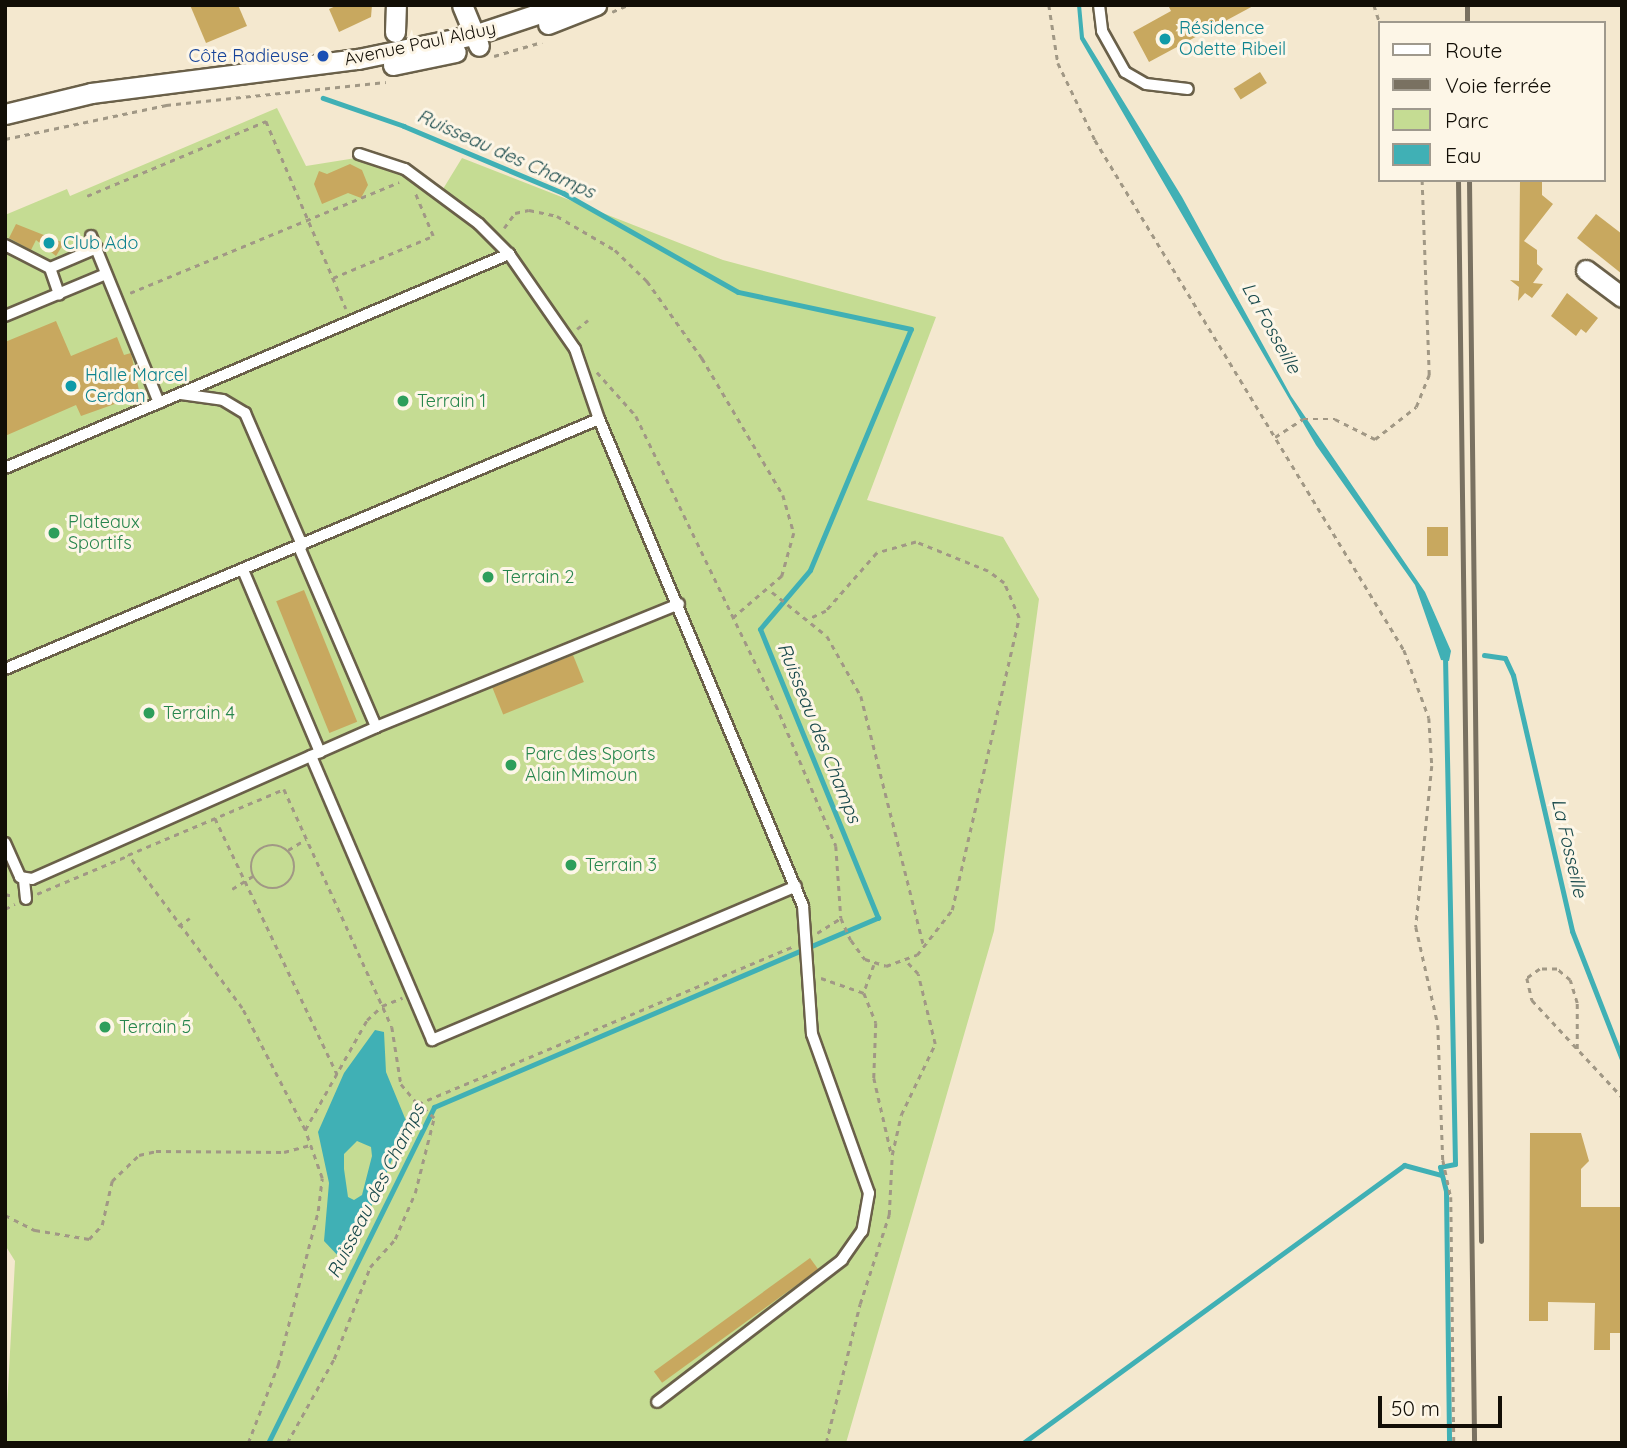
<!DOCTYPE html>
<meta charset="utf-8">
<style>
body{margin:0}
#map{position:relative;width:1627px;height:1448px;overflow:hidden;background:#f4e8cf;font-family:Quicksand,sans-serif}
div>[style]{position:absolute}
.green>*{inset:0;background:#c5dc93}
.water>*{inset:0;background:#40b0b5}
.stream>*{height:5px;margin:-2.5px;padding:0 2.5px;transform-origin:2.5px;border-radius:2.5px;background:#40b0b5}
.building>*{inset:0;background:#c8a85f;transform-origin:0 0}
.path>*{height:2.5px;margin-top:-1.25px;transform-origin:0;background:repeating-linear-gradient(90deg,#a19885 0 5px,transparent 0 10px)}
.path>.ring{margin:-1.25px;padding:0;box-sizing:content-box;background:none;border:2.5px solid #a19885;border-radius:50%}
.roads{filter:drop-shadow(2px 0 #6a6049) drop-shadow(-2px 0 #6a6049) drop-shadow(0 2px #6a6049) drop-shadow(0 -2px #6a6049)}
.service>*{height:10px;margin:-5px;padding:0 5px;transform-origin:5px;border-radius:5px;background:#fff}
.minor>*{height:19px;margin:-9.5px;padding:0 9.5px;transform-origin:9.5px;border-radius:9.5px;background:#fff}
.rail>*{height:5px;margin:-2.5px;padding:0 2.5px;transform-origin:2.5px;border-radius:2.5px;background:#797161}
.dots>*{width:19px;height:19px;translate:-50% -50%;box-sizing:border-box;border:4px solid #fdf6e7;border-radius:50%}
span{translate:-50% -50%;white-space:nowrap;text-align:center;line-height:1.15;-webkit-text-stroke:6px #fdf6e7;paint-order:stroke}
.culture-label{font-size:18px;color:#0d838f}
.left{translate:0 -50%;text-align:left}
.street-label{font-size:18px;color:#120e06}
.transit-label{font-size:18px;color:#164399}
.right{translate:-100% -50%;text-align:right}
.leisure-label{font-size:18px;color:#27864d}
.water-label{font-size:19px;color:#18494b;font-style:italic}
.frame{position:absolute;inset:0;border:7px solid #120e06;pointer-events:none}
.legend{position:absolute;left:1378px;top:21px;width:228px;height:161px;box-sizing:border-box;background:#fdf6e7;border:2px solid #9f998d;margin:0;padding:9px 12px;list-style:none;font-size:21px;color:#120e06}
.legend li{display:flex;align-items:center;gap:14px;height:35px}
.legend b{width:35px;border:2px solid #9f998d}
.scale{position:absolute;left:1378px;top:1396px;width:124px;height:32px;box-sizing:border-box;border:4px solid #120e06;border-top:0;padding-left:9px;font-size:21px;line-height:24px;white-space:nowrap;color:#120e06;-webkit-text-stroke:5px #fdf6e7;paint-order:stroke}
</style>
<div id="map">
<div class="green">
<div style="clip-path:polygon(277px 108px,306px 166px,356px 158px,421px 174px,443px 189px,462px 158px,723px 260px,936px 317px,867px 500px,1003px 537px,1039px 599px,994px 931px,846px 1443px,5px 1443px,15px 1261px,5px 1245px,5px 215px,67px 189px,70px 196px)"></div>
</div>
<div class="water">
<div style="clip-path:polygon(1077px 5px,1081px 5px,1084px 37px,1182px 197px,1291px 396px,1425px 592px,1451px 651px,1449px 661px,1441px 660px,1415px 585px,1316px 445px,1080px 39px)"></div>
<div style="clip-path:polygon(evenodd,375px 1030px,384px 1032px,386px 1072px,407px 1123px,378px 1194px,342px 1260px,324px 1241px,329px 1183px,318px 1132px,344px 1073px,375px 1030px,357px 1141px,371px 1147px,372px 1156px,362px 1195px,354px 1200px,348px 1197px,344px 1169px,344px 1154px,357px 1141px)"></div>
</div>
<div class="stream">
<div style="left:1484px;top:655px;width:21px;rotate:8deg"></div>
<div style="left:1505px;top:658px;width:19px;rotate:65deg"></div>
<div style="left:1513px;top:675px;width:263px;rotate:77deg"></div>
<div style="left:1572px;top:931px;width:137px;rotate:68.7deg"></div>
<div style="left:1445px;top:656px;width:508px;rotate:88.87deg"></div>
<div style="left:1455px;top:1164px;width:15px;rotate:169deg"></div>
<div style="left:1440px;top:1167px;width:25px;rotate:76deg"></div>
<div style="left:1446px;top:1191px;width:252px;rotate:89.3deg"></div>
<div style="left:268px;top:1443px;width:375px;rotate:-63.7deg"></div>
<div style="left:434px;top:1107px;width:483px;rotate:-23.1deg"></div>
<div style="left:878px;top:918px;width:312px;rotate:-112.2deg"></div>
<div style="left:760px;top:629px;width:77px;rotate:-49.7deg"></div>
<div style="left:810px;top:570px;width:261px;rotate:-67.3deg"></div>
<div style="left:911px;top:329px;width:177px;rotate:-167.9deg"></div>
<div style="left:738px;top:292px;width:201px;rotate:-150.5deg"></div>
<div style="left:563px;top:193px;width:173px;rotate:-157.2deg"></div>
<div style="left:404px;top:126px;width:86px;rotate:-160.9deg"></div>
<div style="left:1023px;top:1443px;width:472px;rotate:-36.1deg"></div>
<div style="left:1404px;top:1165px;width:38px;rotate:15deg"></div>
</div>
<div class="building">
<div style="clip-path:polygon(190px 5px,238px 5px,247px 26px,206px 43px)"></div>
<div style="clip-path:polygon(338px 5px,372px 5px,371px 17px,339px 32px,329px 9px)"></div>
<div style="clip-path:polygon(1168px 5px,1255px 5px,1149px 62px,1133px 32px,1171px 11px)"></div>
<div style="left:1260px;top:72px;width:13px;height:31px;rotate:58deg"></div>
<div style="clip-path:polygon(350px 164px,362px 170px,368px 185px,361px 198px,348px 193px,322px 204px,314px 184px,319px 171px,327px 174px)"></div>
<div style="clip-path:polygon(1520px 180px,1542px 180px,1542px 195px,1553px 204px,1524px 241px,1537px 250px,1537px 264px,1543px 269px,1533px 283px,1543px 284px,1532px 298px,1525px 293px,1518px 301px,1519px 287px,1510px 280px,1519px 281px)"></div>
<div style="clip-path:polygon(1596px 214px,1622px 234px,1622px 274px,1577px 238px)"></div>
<div style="clip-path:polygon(16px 224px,64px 243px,56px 256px,36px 240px,31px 250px,9px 238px)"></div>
<div style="clip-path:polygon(1567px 293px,1598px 318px,1586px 333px,1581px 329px,1576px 336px,1551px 316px)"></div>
<div style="clip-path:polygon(56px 321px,71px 356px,117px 337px,124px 355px,131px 353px,140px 395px,81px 416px,76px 405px,5px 436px,5px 342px)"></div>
<div style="left:1427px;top:527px;width:21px;height:29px"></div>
<div style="left:304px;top:590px;width:142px;height:30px;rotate:68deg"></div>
<div style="left:573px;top:655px;width:29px;height:87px;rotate:68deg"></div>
<div style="clip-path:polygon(1530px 1133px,1581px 1133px,1589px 1161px,1581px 1169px,1581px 1207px,1622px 1207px,1622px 1333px,1610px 1333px,1610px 1350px,1594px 1350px,1595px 1303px,1548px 1302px,1548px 1321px,1529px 1321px)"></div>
<div style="left:810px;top:1258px;width:14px;height:193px;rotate:54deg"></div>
</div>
<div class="path">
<div style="left:1049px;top:5px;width:59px;rotate:81.2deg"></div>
<div style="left:1058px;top:63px;width:85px;rotate:64.3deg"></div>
<div style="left:1095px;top:140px;width:596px;rotate:58.79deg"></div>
<div style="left:1404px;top:650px;width:72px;rotate:69.8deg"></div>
<div style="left:1429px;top:718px;width:48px;rotate:86.4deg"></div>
<div style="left:1432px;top:766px;width:162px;rotate:95.7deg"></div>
<div style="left:1416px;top:927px;width:100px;rotate:77.3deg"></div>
<div style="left:1438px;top:1025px;width:135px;rotate:87.9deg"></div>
<div style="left:1443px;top:1160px;width:38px;rotate:78deg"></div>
<div style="left:1451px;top:1197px;width:246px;rotate:89.3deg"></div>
<div style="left:1374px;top:5px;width:20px;rotate:72deg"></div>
<div style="left:612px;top:12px;width:17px;rotate:-24deg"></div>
<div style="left:494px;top:56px;width:50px;rotate:-16.3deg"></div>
<div style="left:5px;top:139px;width:165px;rotate:-11.9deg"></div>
<div style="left:166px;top:105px;width:221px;rotate:-6deg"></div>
<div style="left:87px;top:196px;width:194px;rotate:-22.7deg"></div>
<div style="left:266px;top:121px;width:204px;rotate:66.9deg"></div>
<div style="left:504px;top:228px;width:19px;rotate:-54deg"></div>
<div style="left:515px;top:213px;width:14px;rotate:-12deg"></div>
<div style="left:529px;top:210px;width:29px;rotate:12deg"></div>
<div style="left:557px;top:216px;width:67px;rotate:30.4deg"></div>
<div style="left:615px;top:250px;width:45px;rotate:44.1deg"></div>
<div style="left:647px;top:281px;width:95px;rotate:54.5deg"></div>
<div style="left:702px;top:358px;width:159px;rotate:59.4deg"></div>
<div style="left:783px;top:495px;width:40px;rotate:74deg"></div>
<div style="left:794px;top:533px;width:45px;rotate:105.6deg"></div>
<div style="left:782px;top:576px;width:65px;rotate:139.4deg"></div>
<div style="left:333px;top:278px;width:108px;rotate:-22.8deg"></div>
<div style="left:433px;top:236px;width:47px;rotate:-112.7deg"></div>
<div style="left:130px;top:293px;width:291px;rotate:-22.4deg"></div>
<div style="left:577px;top:329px;width:14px;rotate:-39deg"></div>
<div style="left:597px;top:372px;width:59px;rotate:48.4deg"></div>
<div style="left:636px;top:416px;width:321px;rotate:64.2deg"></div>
<div style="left:776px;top:705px;width:153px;rotate:66.9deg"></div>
<div style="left:836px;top:846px;width:72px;rotate:86deg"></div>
<div style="left:841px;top:918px;width:24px;rotate:66deg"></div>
<div style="left:851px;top:940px;width:24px;rotate:54deg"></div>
<div style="left:865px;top:959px;width:22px;rotate:18deg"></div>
<div style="left:886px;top:966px;width:33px;rotate:-20deg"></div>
<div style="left:917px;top:955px;width:57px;rotate:-52.1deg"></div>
<div style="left:952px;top:910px;width:300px;rotate:-77.1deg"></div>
<div style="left:1019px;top:618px;width:38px;rotate:-113deg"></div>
<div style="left:1004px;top:583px;width:20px;rotate:-143deg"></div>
<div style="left:988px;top:571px;width:78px;rotate:-158.1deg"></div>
<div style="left:916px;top:542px;width:41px;rotate:164.2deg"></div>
<div style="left:877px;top:553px;width:77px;rotate:131.3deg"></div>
<div style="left:826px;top:611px;width:19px;rotate:155deg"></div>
<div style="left:1275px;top:437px;width:33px;rotate:-33deg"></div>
<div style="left:1303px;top:419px;width:32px"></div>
<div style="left:1335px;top:419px;width:45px;rotate:26.6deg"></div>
<div style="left:1375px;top:439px;width:52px;rotate:-38deg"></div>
<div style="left:1416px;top:407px;width:35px;rotate:-68deg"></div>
<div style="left:1429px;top:375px;width:195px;rotate:-92.1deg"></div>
<div style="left:772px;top:592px;width:70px;rotate:38.7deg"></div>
<div style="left:827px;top:636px;width:69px;rotate:60.5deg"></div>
<div style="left:861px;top:696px;width:259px;rotate:75.9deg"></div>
<div style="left:215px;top:818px;width:284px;rotate:64.5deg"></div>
<div class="ring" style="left:251px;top:845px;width:41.5px;height:41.5px"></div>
<div style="left:288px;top:850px;width:21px;rotate:-31deg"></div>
<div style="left:232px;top:889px;width:26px;rotate:-32deg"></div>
<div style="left:5px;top:894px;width:8px;rotate:14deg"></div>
<div style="left:37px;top:894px;width:98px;rotate:-22.9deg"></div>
<div style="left:5px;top:909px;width:11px;rotate:-27deg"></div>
<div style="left:178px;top:926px;width:14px;rotate:-34deg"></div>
<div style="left:817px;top:933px;width:28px;rotate:-32deg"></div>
<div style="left:874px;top:965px;width:30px;rotate:110deg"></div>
<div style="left:864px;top:993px;width:32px;rotate:68deg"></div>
<div style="left:876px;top:1023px;width:55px;rotate:92.1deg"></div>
<div style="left:874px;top:1078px;width:76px;rotate:77.1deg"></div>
<div style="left:821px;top:978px;width:46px;rotate:19.2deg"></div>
<div style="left:1577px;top:1049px;width:46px;rotate:-90deg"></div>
<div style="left:1577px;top:1003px;width:24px;rotate:-107deg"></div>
<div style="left:1570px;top:980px;width:17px;rotate:-140deg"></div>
<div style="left:1557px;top:969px;width:17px;rotate:180deg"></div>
<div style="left:1540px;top:969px;width:16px;rotate:145deg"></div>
<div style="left:1527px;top:978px;width:23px;rotate:77deg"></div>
<div style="left:1532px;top:1000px;width:132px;rotate:47.1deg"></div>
<div style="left:305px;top:1130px;width:126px;rotate:-60.6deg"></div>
<div style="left:367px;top:1020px;width:21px;rotate:-43deg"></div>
<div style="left:382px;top:1006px;width:22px;rotate:-22deg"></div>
<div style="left:5px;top:1215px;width:34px;rotate:27deg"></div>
<div style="left:35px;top:1230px;width:55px;rotate:9.5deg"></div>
<div style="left:89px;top:1239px;width:19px;rotate:-47deg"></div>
<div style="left:102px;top:1225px;width:45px;rotate:-77.2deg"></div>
<div style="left:112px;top:1181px;width:37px;rotate:-44deg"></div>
<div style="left:139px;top:1155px;width:17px;rotate:-13deg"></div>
<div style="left:156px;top:1151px;width:128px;rotate:0.4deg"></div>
<div style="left:284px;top:1152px;width:28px;rotate:-15deg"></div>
<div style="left:248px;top:1443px;width:84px;rotate:-69deg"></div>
<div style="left:278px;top:1365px;width:159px;rotate:-75.4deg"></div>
<div style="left:318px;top:1211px;width:33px;rotate:-83deg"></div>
<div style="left:322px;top:1178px;width:51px;rotate:-109.5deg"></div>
<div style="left:305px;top:1130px;width:137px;rotate:-117.3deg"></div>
<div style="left:242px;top:1008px;width:191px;rotate:-126.7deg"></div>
<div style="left:128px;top:855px;width:169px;rotate:-22.9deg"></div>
<div style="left:284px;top:789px;width:261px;rotate:65.6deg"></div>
<div style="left:392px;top:1027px;width:58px;rotate:81deg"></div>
<div style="left:401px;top:1084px;width:26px;rotate:50deg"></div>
<div style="left:418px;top:1104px;width:407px;rotate:-22.8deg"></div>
<div style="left:287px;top:1443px;width:96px;rotate:-60.8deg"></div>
<div style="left:334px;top:1359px;width:99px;rotate:-68.6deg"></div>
<div style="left:370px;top:1267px;width:38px;rotate:-48deg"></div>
<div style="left:395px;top:1239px;width:50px;rotate:-66.5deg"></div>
<div style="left:415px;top:1193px;width:77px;rotate:-75.8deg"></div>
<div style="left:434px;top:1118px;width:21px;rotate:-137deg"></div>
<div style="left:826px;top:1443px;width:143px;rotate:-76.3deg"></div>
<div style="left:860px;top:1304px;width:94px;rotate:-72deg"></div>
<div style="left:889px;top:1215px;width:60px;rotate:-87.1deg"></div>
<div style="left:892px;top:1155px;width:41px;rotate:-77.3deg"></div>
<div style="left:901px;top:1115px;width:79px;rotate:-64.4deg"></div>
<div style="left:935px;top:1044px;width:72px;rotate:-103.7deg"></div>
<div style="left:918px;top:974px;width:18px;rotate:-133deg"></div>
</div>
<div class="roads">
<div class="service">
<div style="left:1099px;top:5px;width:26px;rotate:83deg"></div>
<div style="left:1102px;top:31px;width:47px;rotate:60.7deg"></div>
<div style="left:1125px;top:72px;width:24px;rotate:30deg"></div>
<div style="left:1146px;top:84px;width:42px;rotate:6.8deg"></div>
<div style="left:359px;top:154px;width:48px;rotate:18.1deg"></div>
<div style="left:405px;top:169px;width:92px;rotate:36.6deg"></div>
<div style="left:479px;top:224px;width:42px;rotate:45deg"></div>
<div style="left:509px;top:254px;width:116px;rotate:55.2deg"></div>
<div style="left:575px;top:349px;width:74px;rotate:71.1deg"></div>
<div style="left:599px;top:419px;width:528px;rotate:67.27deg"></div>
<div style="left:803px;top:906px;width:128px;rotate:86deg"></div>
<div style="left:812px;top:1034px;width:169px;rotate:70.3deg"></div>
<div style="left:869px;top:1193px;width:39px;rotate:100deg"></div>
<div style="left:862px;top:1231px;width:35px;rotate:125deg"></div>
<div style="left:842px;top:1260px;width:233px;rotate:142.5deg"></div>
<div style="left:91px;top:236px;width:180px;rotate:67.8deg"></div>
<div style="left:5px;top:245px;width:51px;rotate:27.1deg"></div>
<div style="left:50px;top:268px;width:28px;rotate:71deg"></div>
<div style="left:50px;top:268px;width:51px;rotate:-23.1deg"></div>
<div style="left:5px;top:316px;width:109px;rotate:-22.6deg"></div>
<div style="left:181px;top:394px;width:42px;rotate:8.1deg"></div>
<div style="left:223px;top:400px;width:26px;rotate:31deg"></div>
<div style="left:245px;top:413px;width:144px;rotate:66.6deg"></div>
<div style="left:5px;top:468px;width:548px;rotate:-23.01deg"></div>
<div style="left:299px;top:547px;width:196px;rotate:66.8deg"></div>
<div style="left:243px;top:570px;width:198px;rotate:67.1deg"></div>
<div style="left:5px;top:669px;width:644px;rotate:-22.83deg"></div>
<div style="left:311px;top:756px;width:309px;rotate:66.9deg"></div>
<div style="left:432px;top:1040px;width:395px;rotate:-22.9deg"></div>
<div style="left:5px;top:843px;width:37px;rotate:66deg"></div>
<div style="left:20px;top:877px;width:12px;rotate:9deg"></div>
<div style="left:32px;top:879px;width:376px;rotate:-23.8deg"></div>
<div style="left:376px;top:727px;width:327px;rotate:-22.1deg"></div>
<div style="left:24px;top:880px;width:19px;rotate:84deg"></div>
</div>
<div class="minor">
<div style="left:462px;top:5px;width:44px;rotate:67.5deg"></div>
<div style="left:548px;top:24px;width:52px;rotate:-21.6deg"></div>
<div style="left:395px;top:32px;width:27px;rotate:-88deg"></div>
<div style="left:393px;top:65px;width:64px;rotate:-11.7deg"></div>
<div style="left:5px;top:114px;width:89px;rotate:-13.7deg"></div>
<div style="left:91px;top:93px;width:269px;rotate:-7.3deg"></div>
<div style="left:358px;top:59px;width:118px;rotate:-11.7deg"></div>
<div style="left:474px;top:35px;width:95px;rotate:-18.4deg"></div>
<div style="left:1586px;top:270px;width:45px;rotate:36.9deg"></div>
</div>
</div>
<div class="rail">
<div style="left:1467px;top:5px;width:18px;rotate:90deg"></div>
<div style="left:1458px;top:180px;width:1263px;rotate:89.27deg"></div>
<div style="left:1469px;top:180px;width:1061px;rotate:89.35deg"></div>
</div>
<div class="dots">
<div style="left:1165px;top:39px;background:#0f9aa8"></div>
<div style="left:323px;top:56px;background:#1a4fb4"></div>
<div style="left:49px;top:243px;background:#0f9aa8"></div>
<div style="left:71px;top:386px;background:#0f9aa8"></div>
<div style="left:403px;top:401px;background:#2e9e5b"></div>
<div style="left:54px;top:533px;background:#2e9e5b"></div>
<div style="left:488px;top:577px;background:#2e9e5b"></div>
<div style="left:149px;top:713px;background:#2e9e5b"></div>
<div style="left:511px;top:765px;background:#2e9e5b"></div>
<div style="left:571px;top:865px;background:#2e9e5b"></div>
<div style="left:105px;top:1027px;background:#2e9e5b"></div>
</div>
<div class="culture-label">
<span class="left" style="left:1179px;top:39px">Résidence<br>Odette Ribeil</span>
<span class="left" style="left:63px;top:243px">Club Ado</span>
<span class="left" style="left:85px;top:386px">Halle Marcel<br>Cerdan</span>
</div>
<div class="street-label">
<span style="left:420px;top:44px;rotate:-12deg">Avenue Paul Alduy</span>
</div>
<div class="transit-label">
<span class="right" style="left:309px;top:56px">Côte Radieuse</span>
</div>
<div class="leisure-label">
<span class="left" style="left:417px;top:401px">Terrain 1</span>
<span class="left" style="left:68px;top:533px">Plateaux<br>Sportifs</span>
<span class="left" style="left:502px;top:577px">Terrain 2</span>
<span class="left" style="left:163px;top:713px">Terrain 4</span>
<span class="left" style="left:525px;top:765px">Parc des Sports<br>Alain Mimoun</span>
<span class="left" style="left:585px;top:865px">Terrain 3</span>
<span class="left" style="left:119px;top:1027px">Terrain 5</span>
</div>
<div class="water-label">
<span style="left:506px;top:154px;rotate:24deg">Ruisseau des Champs</span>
<span style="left:1271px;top:328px;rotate:61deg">La Fosseille</span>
<span style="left:819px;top:733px;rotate:68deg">Ruisseau des Champs</span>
<span style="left:1569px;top:848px;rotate:77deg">La Fosseille</span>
<span style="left:376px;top:1191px;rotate:-63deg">Ruisseau des Champs</span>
</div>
<div class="frame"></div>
<ul class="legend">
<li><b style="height:9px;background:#fff"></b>Route</li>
<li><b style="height:9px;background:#797161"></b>Voie ferrée</li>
<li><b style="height:19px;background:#c5dc93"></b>Parc</li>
<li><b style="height:19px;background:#40b0b5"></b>Eau</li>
</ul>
<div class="scale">50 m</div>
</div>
